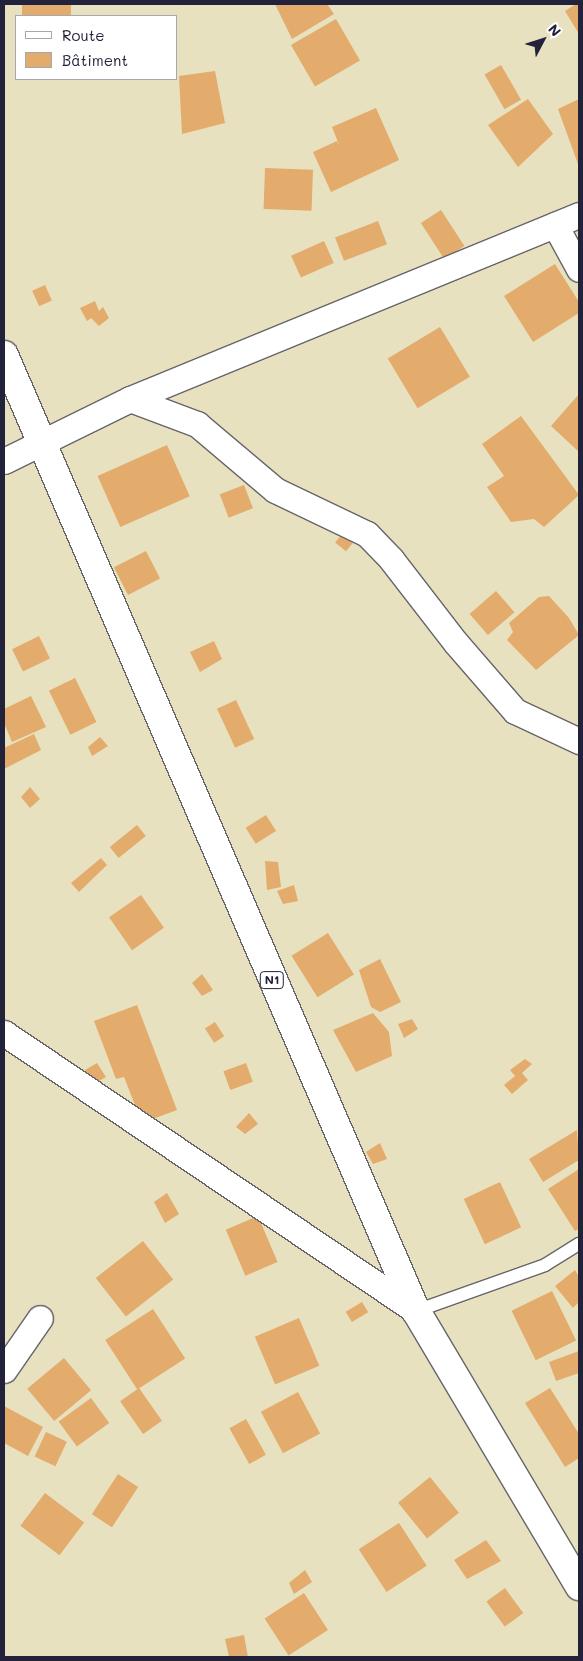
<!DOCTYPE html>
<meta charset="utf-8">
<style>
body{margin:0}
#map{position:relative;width:583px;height:1661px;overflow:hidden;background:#e8e1bf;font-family:Mali,sans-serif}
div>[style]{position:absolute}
.building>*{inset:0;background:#e3ab6c;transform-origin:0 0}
.roads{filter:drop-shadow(1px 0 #676569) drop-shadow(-1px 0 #676569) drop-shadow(0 1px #676569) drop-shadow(0 -1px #676569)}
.service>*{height:12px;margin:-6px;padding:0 6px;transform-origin:6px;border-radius:6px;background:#fff}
.minor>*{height:25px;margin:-12.5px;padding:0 12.5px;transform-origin:12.5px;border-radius:12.5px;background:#fff}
.trunk>*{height:28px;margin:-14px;padding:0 14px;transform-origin:14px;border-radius:14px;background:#fff}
span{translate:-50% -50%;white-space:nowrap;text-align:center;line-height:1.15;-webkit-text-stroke:4.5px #fff;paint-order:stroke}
.shield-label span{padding:1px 4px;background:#fff;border:1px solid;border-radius:4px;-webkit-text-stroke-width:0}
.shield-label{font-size:12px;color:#22223b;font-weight:700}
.frame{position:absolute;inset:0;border:5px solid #22223b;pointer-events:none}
.legend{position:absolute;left:15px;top:15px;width:162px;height:65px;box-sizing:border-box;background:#fff;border:1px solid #a7a7b1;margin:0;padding:6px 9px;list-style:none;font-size:15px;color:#22223b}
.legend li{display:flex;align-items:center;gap:10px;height:25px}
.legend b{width:25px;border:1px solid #a7a7b1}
.north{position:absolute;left:518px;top:15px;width:50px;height:50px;-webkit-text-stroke:4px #fff;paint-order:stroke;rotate:50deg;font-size:14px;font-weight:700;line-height:20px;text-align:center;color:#22223b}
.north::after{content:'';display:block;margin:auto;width:18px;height:22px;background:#22223b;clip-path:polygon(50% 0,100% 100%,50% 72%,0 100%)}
</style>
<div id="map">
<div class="building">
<div style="left:22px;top:4px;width:49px;height:12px"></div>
<div style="clip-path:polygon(275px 4px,327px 4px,334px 14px,292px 39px)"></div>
<div style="clip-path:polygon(576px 4px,579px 4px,579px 34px,565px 11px)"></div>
<div style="left:336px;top:19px;width:48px;height:52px;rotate:60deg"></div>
<div style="left:501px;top:65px;width:40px;height:19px;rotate:60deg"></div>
<div style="clip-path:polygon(215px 71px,225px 123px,182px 134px,179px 76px)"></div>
<div style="clip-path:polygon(528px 99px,553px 134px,518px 167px,488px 125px)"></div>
<div style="clip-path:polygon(579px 99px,579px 163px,578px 164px,558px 109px)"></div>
<div style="clip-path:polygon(376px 108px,399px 160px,331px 192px,313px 152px,337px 141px,340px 147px,332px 127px)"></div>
<div style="left:265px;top:168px;width:48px;height:41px;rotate:2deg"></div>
<div style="left:441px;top:210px;width:43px;height:24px;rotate:57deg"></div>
<div style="left:378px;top:221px;width:25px;height:46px;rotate:69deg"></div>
<div style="left:324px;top:241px;width:24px;height:36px;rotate:66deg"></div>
<div style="clip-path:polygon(555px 264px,579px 302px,579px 313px,533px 342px,504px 296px)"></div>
<div style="left:45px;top:285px;width:17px;height:14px;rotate:66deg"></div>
<div style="clip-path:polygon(95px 301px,99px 311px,103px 307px,109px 318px,99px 326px,91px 318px,87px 321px,80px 308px)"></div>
<div style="left:440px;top:327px;width:58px;height:61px;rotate:59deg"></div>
<div style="clip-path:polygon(579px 394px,579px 452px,551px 426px)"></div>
<div style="clip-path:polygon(521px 416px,579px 495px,544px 527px,534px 519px,511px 522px,487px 487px,504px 476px,482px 444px)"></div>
<div style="left:167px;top:445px;width:56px;height:76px;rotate:66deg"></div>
<div style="left:244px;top:485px;width:25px;height:26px;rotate:69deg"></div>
<div style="left:342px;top:534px;width:14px;height:11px;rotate:39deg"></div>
<div style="left:146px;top:551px;width:31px;height:36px;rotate:63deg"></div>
<div style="left:496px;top:591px;width:28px;height:35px;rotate:49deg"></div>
<div style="clip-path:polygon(549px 596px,569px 618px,579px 635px,536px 670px,507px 640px,513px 632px,509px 623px,539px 597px)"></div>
<div style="left:39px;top:636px;width:25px;height:30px;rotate:64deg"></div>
<div style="clip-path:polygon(214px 641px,222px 659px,200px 672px,190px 652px)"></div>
<div style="left:75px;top:678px;width:49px;height:29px;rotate:64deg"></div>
<div style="clip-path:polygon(31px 696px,46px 727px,12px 742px,4px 723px,4px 709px)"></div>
<div style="left:236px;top:700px;width:43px;height:21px;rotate:65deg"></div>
<div style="clip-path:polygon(34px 734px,41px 750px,4px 769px,4px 748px)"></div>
<div style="clip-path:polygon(100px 737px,108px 746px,92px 756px,88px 747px)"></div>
<div style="clip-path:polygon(30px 787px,40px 799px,30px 808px,21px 797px)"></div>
<div style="left:266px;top:815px;width:19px;height:24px;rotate:58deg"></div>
<div style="left:137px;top:825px;width:14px;height:35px;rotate:51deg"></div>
<div style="clip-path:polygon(101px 858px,107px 865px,79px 892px,71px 883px)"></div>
<div style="clip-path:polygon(265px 861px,278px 862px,281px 887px,267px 890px)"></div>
<div style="clip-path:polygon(294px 885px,298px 901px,283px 904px,277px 891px)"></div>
<div style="left:141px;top:895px;width:40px;height:39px;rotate:55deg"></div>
<div style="left:328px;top:933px;width:49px;height:43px;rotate:58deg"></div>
<div style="clip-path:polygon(380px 959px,401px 1002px,380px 1012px,371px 1007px,359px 970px)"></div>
<div style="clip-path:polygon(202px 974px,213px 990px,202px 996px,192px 983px)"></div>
<div style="clip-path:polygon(137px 1005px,177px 1110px,142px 1123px,124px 1077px,116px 1079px,94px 1021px)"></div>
<div style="clip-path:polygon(373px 1013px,389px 1032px,392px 1056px,356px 1072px,333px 1030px)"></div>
<div style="clip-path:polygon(412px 1019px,418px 1029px,404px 1038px,398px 1024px)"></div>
<div style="left:215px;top:1022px;width:17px;height:12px;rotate:57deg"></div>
<div style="clip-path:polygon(525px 1059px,532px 1064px,522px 1073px,528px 1080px,512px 1094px,504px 1085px,515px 1076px,510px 1070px)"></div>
<div style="clip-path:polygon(97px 1063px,106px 1077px,92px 1085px,85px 1070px)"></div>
<div style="left:246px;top:1063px;width:20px;height:24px;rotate:70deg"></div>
<div style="clip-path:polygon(249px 1113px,258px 1124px,245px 1134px,236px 1127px)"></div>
<div style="clip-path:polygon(577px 1130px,579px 1160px,543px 1182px,529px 1159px)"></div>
<div style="clip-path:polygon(380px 1143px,387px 1159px,373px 1164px,366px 1152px)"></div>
<div style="clip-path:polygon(579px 1169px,579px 1229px,575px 1231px,548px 1189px)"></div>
<div style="left:500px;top:1182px;width:50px;height:40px;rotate:65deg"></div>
<div style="clip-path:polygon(167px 1193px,179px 1214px,165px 1223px,154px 1202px)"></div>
<div style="left:258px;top:1216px;width:50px;height:35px;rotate:67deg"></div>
<div style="left:143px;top:1241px;width:49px;height:60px;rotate:52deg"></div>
<div style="clip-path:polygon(575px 1270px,579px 1277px,579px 1302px,573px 1308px,555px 1286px)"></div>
<div style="left:552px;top:1291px;width:55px;height:45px;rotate:64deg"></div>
<div style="left:362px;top:1302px;width:12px;height:19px;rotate:59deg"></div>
<div style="left:153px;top:1309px;width:59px;height:57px;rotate:57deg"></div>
<div style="left:299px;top:1318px;width:52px;height:48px;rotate:67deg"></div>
<div style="clip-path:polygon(579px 1351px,579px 1373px,556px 1381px,549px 1362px)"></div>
<div style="left:64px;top:1358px;width:42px;height:48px;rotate:50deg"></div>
<div style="left:139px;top:1388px;width:40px;height:23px;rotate:55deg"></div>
<div style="clip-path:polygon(550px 1388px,579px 1434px,579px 1458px,565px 1467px,525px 1403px)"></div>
<div style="left:298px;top:1392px;width:47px;height:42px;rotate:62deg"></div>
<div style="left:91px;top:1398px;width:31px;height:40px;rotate:54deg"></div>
<div style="clip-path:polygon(4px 1406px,43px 1427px,28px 1456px,4px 1443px)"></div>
<div style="left:246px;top:1419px;width:41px;height:19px;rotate:61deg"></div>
<div style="left:46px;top:1432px;width:23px;height:27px;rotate:25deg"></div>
<div style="left:118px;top:1474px;width:24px;height:48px;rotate:33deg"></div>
<div style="left:430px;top:1477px;width:46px;height:41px;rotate:51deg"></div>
<div style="left:45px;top:1493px;width:49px;height:41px;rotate:37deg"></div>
<div style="left:399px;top:1523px;width:51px;height:48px;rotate:57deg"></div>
<div style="clip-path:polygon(486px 1540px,501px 1561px,467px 1579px,454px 1560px)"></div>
<div style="clip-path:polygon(305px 1570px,312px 1582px,294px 1594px,289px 1583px)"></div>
<div style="left:505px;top:1588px;width:31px;height:23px;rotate:54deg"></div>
<div style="left:304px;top:1593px;width:44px;height:47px;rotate:57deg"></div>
<div style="clip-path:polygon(244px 1635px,248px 1657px,229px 1657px,225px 1639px)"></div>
</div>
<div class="roads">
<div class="service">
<div style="left:416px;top:1311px;width:137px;rotate:-19.6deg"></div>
<div style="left:545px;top:1265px;width:40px;rotate:-32deg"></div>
</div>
<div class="minor">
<div style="left:555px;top:225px;width:50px;rotate:61.4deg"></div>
<div style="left:130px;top:399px;width:72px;rotate:20.5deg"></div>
<div style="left:197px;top:424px;width:102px;rotate:40.2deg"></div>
<div style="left:275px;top:490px;width:102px;rotate:25.6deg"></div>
<div style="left:367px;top:534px;width:35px;rotate:46deg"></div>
<div style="left:391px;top:559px;width:106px;rotate:52.3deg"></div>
<div style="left:456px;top:643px;width:90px;rotate:49.1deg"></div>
<div style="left:515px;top:711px;width:71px;rotate:25.1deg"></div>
<div style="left:4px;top:461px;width:140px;rotate:-26.2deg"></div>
<div style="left:130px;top:399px;width:485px;rotate:-22.3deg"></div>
<div style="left:4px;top:1033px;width:497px;rotate:34deg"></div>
<div style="left:4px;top:1370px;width:63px;rotate:-55.3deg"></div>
</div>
<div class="trunk">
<div style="left:4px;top:355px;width:1041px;rotate:66.69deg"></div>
<div style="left:416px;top:1311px;width:320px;rotate:59.3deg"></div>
</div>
</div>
<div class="shield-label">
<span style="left:272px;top:980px">N1</span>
</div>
<div class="frame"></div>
<ul class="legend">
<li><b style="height:6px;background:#fff"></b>Route</li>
<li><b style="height:14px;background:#e3ab6c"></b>Bâtiment</li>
</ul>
<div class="north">N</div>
</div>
